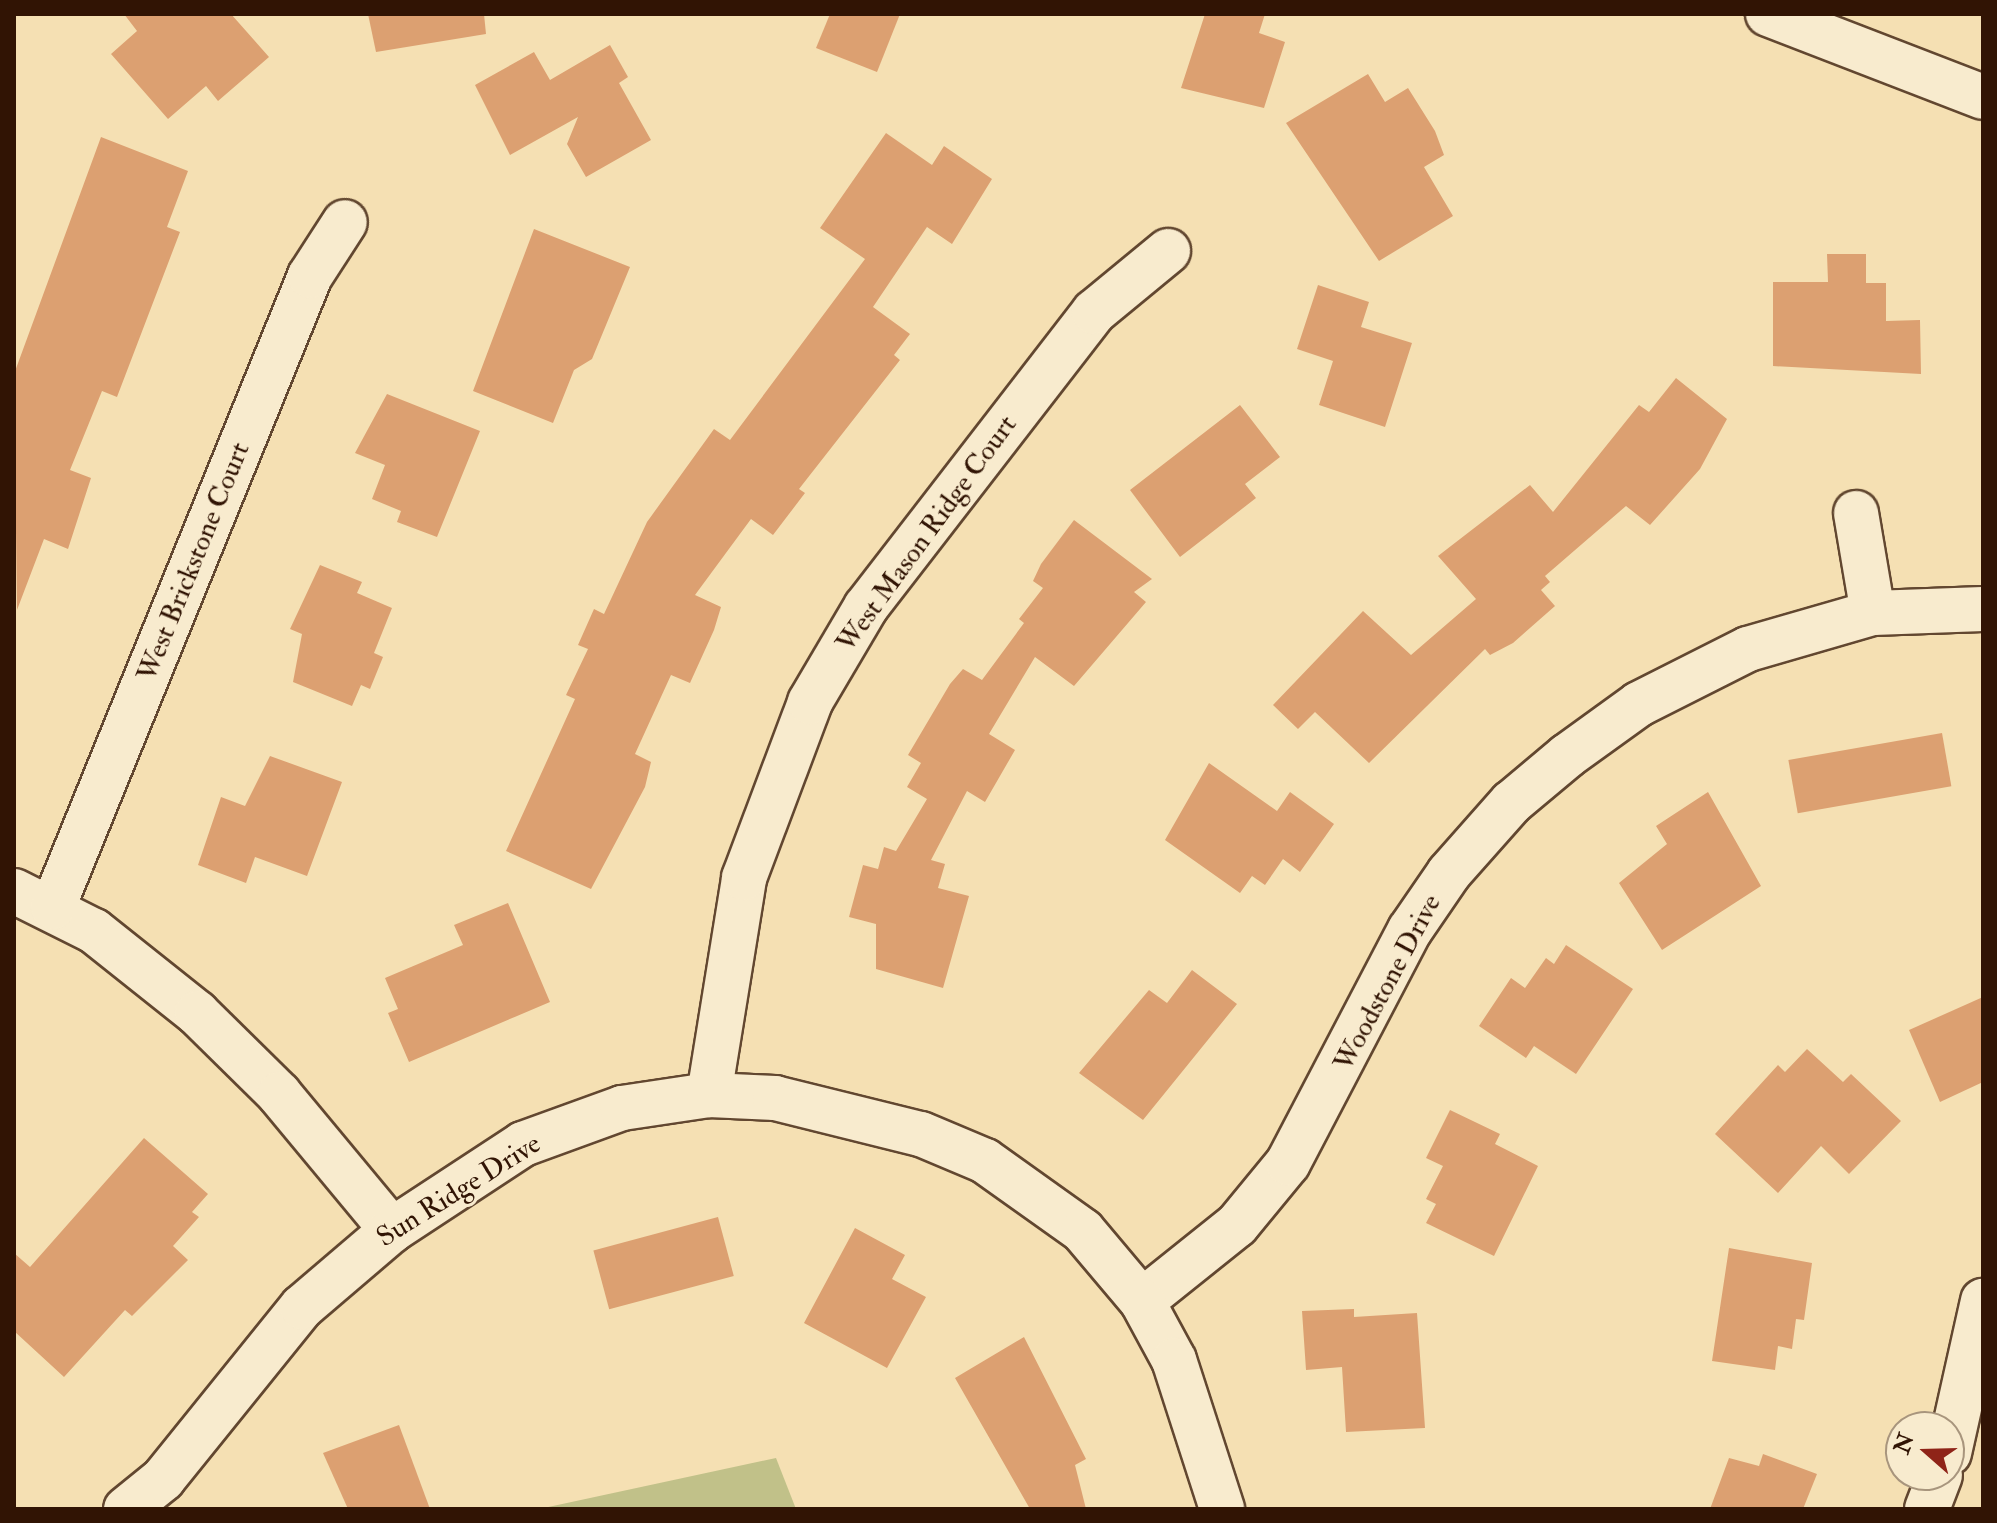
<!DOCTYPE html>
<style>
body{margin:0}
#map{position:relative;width:1997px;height:1523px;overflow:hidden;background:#f5e0b3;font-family:"IM FELL Double Pica",serif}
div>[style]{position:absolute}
.green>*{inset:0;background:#c1c189}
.building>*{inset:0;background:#dca071;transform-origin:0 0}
.roads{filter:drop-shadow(2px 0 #624730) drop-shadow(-2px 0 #624730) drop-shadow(0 2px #624730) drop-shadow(0 -2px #624730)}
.minor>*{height:44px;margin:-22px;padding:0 22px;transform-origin:22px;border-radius:22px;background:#f8ebce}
.tertiary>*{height:44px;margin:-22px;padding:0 22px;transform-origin:22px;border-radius:22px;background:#f8ebce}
span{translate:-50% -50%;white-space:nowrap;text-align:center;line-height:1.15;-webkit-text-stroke:6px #f8ebce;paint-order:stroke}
.street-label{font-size:28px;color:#311404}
.frame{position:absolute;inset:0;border:16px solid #311404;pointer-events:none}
.north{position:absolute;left:1885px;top:1411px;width:80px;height:80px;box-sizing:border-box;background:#f8ebce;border:2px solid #a8957d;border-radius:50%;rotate:290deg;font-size:22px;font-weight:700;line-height:32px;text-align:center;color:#311404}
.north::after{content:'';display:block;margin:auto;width:28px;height:36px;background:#8f2418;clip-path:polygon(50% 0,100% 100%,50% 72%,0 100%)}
</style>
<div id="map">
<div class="green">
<div style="clip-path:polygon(776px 1458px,796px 1509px,539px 1509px)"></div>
</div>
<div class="building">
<div style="clip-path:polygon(124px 14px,231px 14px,269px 57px,218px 101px,206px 86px,168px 119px,111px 54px,137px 31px)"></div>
<div style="clip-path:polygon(368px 14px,484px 14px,486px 34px,376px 52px)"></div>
<div style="clip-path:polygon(830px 14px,900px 14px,877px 72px,816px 48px)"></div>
<div style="clip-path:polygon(1205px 14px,1265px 14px,1259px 33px,1285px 42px,1264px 108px,1181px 88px)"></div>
<div style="clip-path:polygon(610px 45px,628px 77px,619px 83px,651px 140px,586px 177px,567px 144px,578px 117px,510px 155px,475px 85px,534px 52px,550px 80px)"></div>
<div style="clip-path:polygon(1368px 74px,1385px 102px,1408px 88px,1435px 131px,1444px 155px,1424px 167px,1453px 216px,1379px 261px,1286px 123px)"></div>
<div style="clip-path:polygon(886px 133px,932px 165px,944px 146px,992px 179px,952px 244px,927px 227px,873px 307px,910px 334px,894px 355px,900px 360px,799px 489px,805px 493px,773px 535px,751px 519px,695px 595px,721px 607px,714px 630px,690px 683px,671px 675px,635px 754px,651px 762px,645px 787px,591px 889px,506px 851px,575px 699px,566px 695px,588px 649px,578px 645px,594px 609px,604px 614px,647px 522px,714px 429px,730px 440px,865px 259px,820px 228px)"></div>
<div style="clip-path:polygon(101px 137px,188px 171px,167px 227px,180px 232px,117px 397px,102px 391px,70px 470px,91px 478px,68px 549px,44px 539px,17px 610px,14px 374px)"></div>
<div style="clip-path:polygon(534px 229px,630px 267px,592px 359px,574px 370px,553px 423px,473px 391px)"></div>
<div style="clip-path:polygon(1827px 254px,1866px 254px,1866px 283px,1886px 283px,1886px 321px,1920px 320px,1921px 374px,1773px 366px,1773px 282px,1828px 282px)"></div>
<div style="clip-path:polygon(1318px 285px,1369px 302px,1361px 327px,1412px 343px,1385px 427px,1319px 405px,1333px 361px,1297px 349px)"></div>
<div style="clip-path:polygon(1676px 378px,1727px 419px,1700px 469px,1650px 525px,1626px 506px,1545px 576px,1550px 582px,1541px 590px,1555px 606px,1513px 643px,1490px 655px,1485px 649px,1369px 763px,1315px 712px,1298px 729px,1273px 705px,1363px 611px,1411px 655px,1476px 599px,1438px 556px,1530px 485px,1553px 512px,1639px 405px,1649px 412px)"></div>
<div style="clip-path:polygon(387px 394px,480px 431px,437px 537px,397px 522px,401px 511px,372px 499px,385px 465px,355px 453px)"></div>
<div style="clip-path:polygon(1240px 405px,1280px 457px,1245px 484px,1256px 498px,1180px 557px,1130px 490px)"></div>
<div style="clip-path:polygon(1074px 520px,1152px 579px,1134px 592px,1146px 602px,1074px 686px,1035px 657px,989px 734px,1015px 750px,985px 802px,967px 791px,931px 860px,945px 864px,938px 888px,969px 896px,943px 988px,876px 969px,876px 924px,849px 917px,863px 865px,878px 869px,884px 847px,896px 851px,927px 799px,907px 787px,921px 763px,908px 755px,950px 684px,963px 669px,982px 680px,1024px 623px,1019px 619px,1043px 588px,1033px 581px,1041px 564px)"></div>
<div style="clip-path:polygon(320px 565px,362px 582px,357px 593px,392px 608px,374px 653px,383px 657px,370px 689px,361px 685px,352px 706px,293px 682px,302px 634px,290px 629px)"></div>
<div style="left:1942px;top:733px;width:54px;height:156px;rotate:80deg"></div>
<div style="clip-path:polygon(270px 756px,342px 782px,307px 876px,255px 857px,246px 883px,198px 865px,221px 797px,245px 806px)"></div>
<div style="clip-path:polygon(1209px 763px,1277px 811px,1290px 792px,1334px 824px,1300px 872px,1283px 859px,1265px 885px,1252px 876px,1240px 893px,1165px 840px)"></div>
<div style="clip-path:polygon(1708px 792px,1761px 886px,1662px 950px,1619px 883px,1667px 844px,1656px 826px)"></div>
<div style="clip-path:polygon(508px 903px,550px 1002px,409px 1062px,388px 1013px,398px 1009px,385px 978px,463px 945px,454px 925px)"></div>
<div style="clip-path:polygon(1566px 945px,1633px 989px,1576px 1074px,1534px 1046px,1526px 1058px,1479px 1026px,1511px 978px,1525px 988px,1546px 958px,1554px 964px)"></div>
<div style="clip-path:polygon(1192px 970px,1237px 1004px,1143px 1120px,1079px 1073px,1149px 990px,1167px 1003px)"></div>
<div style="clip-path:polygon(1983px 997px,1983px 1082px,1940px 1102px,1909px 1030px)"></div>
<div style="clip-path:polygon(1807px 1049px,1843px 1082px,1851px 1074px,1901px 1121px,1849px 1174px,1821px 1146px,1778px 1193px,1715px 1134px,1778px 1065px,1785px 1072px)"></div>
<div style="clip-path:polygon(1450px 1110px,1500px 1134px,1495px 1144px,1538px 1166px,1494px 1256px,1426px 1223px,1436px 1204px,1426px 1199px,1443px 1166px,1426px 1158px)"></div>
<div style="clip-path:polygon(144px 1138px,208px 1194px,192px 1212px,199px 1217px,173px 1246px,188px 1260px,132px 1316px,125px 1310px,64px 1377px,14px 1331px,14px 1253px,30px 1267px)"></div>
<div style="left:718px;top:1217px;width:61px;height:129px;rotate:75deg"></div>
<div style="clip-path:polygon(855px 1228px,905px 1255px,892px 1279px,926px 1297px,887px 1368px,804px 1323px)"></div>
<div style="clip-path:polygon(1729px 1248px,1812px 1263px,1804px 1320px,1796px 1319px,1792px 1349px,1778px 1346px,1775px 1370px,1712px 1361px)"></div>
<div style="clip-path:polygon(1354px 1309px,1354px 1317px,1417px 1313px,1425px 1428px,1346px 1432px,1342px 1367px,1306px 1370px,1302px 1311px)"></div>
<div style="clip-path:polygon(1024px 1337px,1086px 1459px,1075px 1465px,1086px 1509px,1030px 1509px,955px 1378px)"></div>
<div style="clip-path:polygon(399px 1425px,430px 1509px,348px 1509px,323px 1453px)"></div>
<div style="clip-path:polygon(1763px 1454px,1817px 1474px,1803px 1509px,1710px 1509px,1729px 1458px,1759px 1466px)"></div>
</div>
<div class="roads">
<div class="minor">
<div style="left:1856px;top:513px;width:101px;rotate:80.4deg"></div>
<div style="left:14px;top:891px;width:89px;rotate:26.6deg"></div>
<div style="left:94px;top:931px;width:132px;rotate:38.5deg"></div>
<div style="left:197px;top:1013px;width:115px;rotate:44.6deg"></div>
<div style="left:279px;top:1094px;width:177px;rotate:50.3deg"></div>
<div style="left:53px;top:907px;width:681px;rotate:-67.84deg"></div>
<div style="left:310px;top:276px;width:64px;rotate:-57.1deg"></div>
<div style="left:709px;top:1095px;width:220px;rotate:-80.8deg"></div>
<div style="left:744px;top:878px;width:188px;rotate:-69.4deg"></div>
<div style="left:810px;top:702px;width:110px;rotate:-59.5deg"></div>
<div style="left:866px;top:607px;width:373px;rotate:-52.3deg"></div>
<div style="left:1094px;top:312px;width:96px;rotate:-39.5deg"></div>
<div style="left:1142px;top:1301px;width:122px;rotate:-38.7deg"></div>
<div style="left:1237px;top:1225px;width:80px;rotate:-50.6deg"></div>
<div style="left:1288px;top:1163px;width:263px;rotate:-62.4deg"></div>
<div style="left:1410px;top:930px;width:69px;rotate:-55.6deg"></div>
<div style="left:1449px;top:873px;width:94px;rotate:-48.5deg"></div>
<div style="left:1511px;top:803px;width:73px;rotate:-40deg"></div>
<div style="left:1567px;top:756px;width:89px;rotate:-35.8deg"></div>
<div style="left:1639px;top:704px;width:122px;rotate:-26.8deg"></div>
<div style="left:1748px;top:649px;width:130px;rotate:-16.1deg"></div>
<div style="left:1873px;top:613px;width:110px;rotate:-2.1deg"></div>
<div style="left:1949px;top:1453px;width:156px;rotate:-77.4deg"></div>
<div style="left:126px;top:1509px;width:48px;rotate:-39deg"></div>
<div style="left:163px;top:1479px;width:221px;rotate:-51.1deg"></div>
<div style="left:302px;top:1307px;width:118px;rotate:-40.5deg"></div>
<div style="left:392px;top:1230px;width:157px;rotate:-33.3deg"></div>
<div style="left:523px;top:1144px;width:105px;rotate:-20deg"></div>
<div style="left:622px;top:1108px;width:88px;rotate:-8.5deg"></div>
<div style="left:709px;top:1095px;width:66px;rotate:2.6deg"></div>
<div style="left:775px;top:1098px;width:150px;rotate:13.9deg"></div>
<div style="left:921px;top:1134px;width:69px;rotate:22.9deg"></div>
<div style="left:985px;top:1161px;width:120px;rotate:35.5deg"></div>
<div style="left:1083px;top:1231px;width:92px;rotate:49.9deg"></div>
<div style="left:1142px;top:1301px;width:67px;rotate:61.5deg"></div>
<div style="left:1174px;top:1360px;width:157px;rotate:72.1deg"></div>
<div style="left:1927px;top:1509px;width:36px;rotate:-69deg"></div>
</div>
<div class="tertiary">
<div style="left:1768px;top:14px;width:230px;rotate:21.1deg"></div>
</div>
</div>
<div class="street-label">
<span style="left:927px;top:534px;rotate:-54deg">West Mason Ridge Court</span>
<span style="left:194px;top:562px;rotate:-68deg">West Brickstone Court</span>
<span style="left:1388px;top:983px;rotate:-62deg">Woodstone Drive</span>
<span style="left:459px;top:1191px;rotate:-32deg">Sun Ridge Drive</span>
</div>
<div class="frame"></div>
<div class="north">N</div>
</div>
